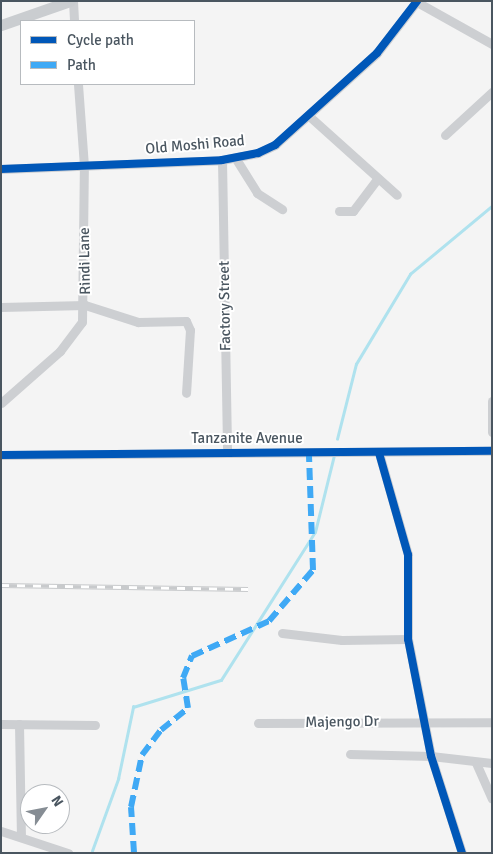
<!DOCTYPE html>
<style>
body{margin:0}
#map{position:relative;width:493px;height:854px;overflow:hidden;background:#f4f4f4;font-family:Signika,sans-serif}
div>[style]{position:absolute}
.stream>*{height:2.5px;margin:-1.25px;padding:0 1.25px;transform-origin:1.25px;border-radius:1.25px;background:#afe2ee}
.minor>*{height:9px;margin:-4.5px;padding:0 4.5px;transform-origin:4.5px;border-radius:4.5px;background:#cdcfd2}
.major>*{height:11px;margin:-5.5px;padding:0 5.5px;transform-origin:5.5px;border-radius:5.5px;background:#cacdd0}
.rail>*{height:4.5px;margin-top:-2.25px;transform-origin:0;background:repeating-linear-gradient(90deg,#fff 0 8px,#c8cacc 0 16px);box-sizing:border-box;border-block:1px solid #c8cacc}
.quiet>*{height:6px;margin-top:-3px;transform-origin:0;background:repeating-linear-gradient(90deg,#3fa9f5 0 12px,transparent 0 18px)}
.cycleway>*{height:8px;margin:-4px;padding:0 4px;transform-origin:4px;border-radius:4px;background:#0057b8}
span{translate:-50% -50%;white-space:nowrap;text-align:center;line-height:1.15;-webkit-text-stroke:4px #fff;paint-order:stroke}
.street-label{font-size:15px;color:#4a5660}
.frame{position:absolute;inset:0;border:2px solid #4a5660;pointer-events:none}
.legend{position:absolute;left:20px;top:20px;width:175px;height:65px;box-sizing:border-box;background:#fff;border:1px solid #b7bbbf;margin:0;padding:6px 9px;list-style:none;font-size:15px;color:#4a5660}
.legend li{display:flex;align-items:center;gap:10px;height:25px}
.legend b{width:25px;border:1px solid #b7bbbf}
.north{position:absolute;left:20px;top:784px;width:50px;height:50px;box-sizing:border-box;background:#fff;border:1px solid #b7bbbf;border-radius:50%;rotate:57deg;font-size:14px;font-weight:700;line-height:20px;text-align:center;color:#4a5660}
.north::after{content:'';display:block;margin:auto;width:18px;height:22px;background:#868d94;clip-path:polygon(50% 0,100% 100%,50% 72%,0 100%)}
</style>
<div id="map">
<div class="stream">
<div style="left:337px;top:439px;width:77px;rotate:-75.8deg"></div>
<div style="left:356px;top:364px;width:105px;rotate:-59deg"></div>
<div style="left:410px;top:274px;width:107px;rotate:-39.7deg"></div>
<div style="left:92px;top:851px;width:77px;rotate:-70.1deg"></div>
<div style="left:118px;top:779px;width:74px;rotate:-78.2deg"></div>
<div style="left:133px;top:707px;width:92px;rotate:-17.1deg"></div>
<div style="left:221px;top:680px;width:175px;rotate:-57.6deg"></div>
<div style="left:315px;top:532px;width:79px;rotate:-76.1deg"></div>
</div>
<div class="minor">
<div style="left:73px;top:1px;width:20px;rotate:87deg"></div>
<div style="left:417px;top:2px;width:86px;rotate:29.2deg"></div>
<div style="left:309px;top:116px;width:118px;rotate:41.9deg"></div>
<div style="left:445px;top:135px;width:64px;rotate:-42.5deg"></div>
<div style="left:236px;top:159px;width:40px;rotate:58deg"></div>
<div style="left:257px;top:193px;width:30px;rotate:33deg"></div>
<div style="left:222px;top:160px;width:293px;rotate:89deg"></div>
<div style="left:1px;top:169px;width:221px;rotate:-2.3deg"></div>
<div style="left:222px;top:160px;width:37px;rotate:-11deg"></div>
<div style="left:258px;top:153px;width:19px;rotate:-25deg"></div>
<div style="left:275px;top:145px;width:137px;rotate:-42deg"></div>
<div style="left:377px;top:53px;width:66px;rotate:-52.4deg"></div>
<div style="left:339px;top:211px;width:14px"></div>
<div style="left:353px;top:211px;width:41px;rotate:-52.9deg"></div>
<div style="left:1px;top:307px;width:84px;rotate:-1.4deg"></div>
<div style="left:85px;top:305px;width:56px;rotate:17.8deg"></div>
<div style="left:138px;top:322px;width:48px;rotate:-1.2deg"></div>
<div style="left:186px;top:321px;width:10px;rotate:66deg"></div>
<div style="left:190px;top:330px;width:63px;rotate:93.6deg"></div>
<div style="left:492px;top:401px;width:31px;rotate:90deg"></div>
<div style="left:1px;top:403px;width:79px;rotate:-41.4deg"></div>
<div style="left:60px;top:351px;width:36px;rotate:-53deg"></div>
<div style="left:82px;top:322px;width:156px;rotate:-89.3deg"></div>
<div style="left:84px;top:166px;width:82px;rotate:-94.2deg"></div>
<div style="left:379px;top:453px;width:106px;rotate:74.1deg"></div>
<div style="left:408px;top:555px;width:84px;rotate:90deg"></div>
<div style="left:408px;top:639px;width:119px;rotate:78.9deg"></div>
<div style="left:431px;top:756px;width:102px;rotate:72.3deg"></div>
<div style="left:1px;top:455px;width:491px;rotate:-0.5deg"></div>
<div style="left:282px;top:633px;width:60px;rotate:6.7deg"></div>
<div style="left:342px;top:640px;width:66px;rotate:-0.9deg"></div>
<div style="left:258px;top:723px;width:234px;rotate:-0.2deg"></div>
<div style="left:1px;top:724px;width:94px;rotate:0.6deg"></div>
<div style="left:19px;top:724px;width:113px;rotate:89deg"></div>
<div style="left:350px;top:754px;width:81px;rotate:1.4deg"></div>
<div style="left:431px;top:756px;width:61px;rotate:6.5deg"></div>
<div style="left:476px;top:763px;width:39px;rotate:66deg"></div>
<div style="left:1px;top:831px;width:71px;rotate:18.2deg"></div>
</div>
<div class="major">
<div style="left:1px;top:25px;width:73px;rotate:-19.2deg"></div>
</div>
<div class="rail">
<div style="left:1px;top:585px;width:247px;rotate:0.9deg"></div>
</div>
<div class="quiet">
<div style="left:134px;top:853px;width:46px;rotate:-93.7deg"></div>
<div style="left:131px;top:807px;width:53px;rotate:-78.1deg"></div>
<div style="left:142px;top:755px;width:31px;rotate:-53deg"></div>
<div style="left:161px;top:730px;width:35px;rotate:-39deg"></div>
<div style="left:188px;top:708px;width:30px;rotate:-99deg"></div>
<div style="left:183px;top:678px;width:24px;rotate:-68deg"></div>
<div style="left:192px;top:656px;width:85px;rotate:-24.4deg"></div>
<div style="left:269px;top:621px;width:67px;rotate:-49.2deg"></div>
<div style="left:313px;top:570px;width:117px;rotate:-92deg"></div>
</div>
<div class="cycleway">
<div style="left:1px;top:169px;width:221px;rotate:-2.3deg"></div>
<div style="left:222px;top:160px;width:37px;rotate:-11deg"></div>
<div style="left:258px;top:153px;width:19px;rotate:-25deg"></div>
<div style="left:275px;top:145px;width:137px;rotate:-42deg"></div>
<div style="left:377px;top:53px;width:66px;rotate:-52.4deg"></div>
<div style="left:379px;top:453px;width:106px;rotate:74.1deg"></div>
<div style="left:408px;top:555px;width:84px;rotate:90deg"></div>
<div style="left:408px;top:639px;width:119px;rotate:78.9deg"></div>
<div style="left:431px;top:756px;width:102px;rotate:72.3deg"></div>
<div style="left:1px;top:455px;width:491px;rotate:-0.5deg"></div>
</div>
<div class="street-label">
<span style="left:195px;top:145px;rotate:-5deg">Old Moshi Road</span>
<span style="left:85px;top:261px;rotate:-91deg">Rindi Lane</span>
<span style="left:225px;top:306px;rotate:-91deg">Factory Street</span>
<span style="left:247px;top:439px">Tanzanite Avenue</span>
<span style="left:342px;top:722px;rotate:-1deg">Majengo Dr</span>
</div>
<div class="frame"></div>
<ul class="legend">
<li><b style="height:6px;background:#0057b8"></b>Cycle path</li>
<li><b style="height:6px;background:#3fa9f5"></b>Path</li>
</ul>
<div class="north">N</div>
</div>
